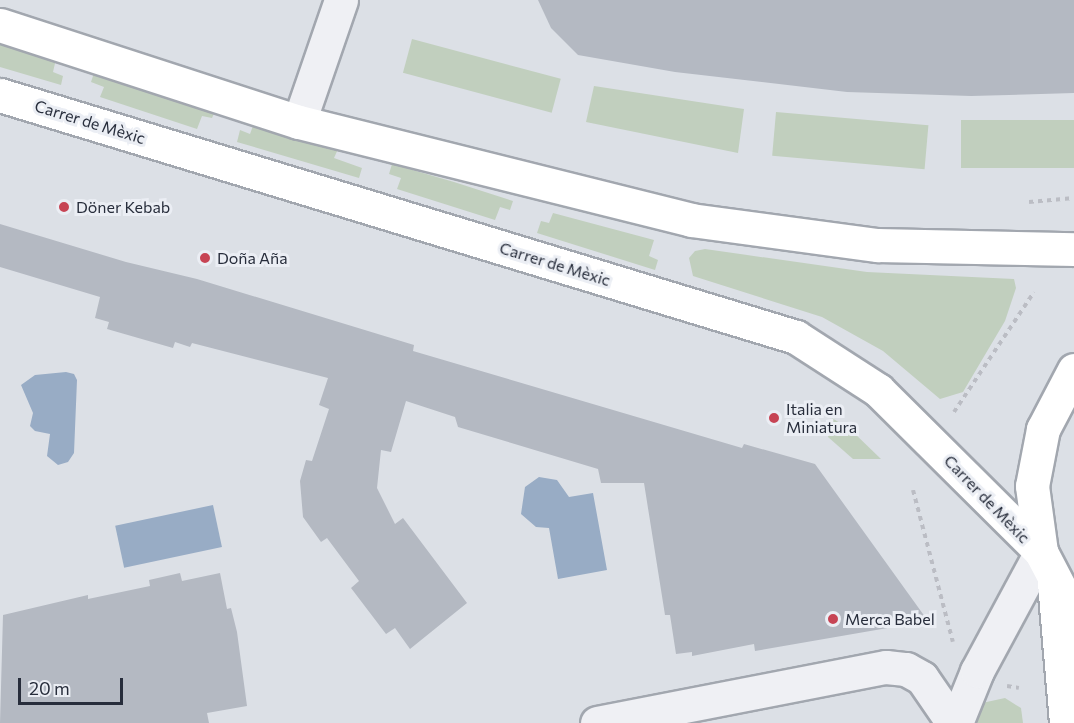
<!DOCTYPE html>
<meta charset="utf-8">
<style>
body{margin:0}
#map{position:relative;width:1074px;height:723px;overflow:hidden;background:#dce0e6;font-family:Commissioner,sans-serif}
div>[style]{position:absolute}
.green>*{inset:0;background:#c1cfbe;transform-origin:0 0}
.water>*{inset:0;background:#98acc5;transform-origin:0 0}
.building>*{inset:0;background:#b4b9c2}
.path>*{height:4px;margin-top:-2px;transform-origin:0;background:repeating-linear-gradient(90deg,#bbbdc4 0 4.5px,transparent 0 9px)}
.roads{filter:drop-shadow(2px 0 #a2a7af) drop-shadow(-2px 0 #a2a7af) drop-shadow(0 2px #a2a7af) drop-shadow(0 -2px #a2a7af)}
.minor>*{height:33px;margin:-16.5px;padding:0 16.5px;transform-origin:16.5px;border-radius:16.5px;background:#eff0f4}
.major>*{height:33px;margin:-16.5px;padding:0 16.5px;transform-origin:16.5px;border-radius:16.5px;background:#fff}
.highway>*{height:33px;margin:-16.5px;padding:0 16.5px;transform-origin:16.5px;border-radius:16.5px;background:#fff}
.dots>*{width:16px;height:16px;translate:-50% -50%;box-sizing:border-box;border:3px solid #ebeef4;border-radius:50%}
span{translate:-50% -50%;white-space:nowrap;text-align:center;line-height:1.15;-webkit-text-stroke:6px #ebeef4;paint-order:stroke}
.street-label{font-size:16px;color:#272d3b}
.poi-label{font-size:16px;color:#272d3b}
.left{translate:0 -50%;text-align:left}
.scale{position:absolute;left:18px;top:678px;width:105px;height:27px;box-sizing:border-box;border:3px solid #272d3b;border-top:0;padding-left:8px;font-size:18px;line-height:21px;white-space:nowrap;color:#272d3b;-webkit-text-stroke:4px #ebeef4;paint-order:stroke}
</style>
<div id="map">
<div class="green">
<div style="left:412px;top:39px;width:154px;height:35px;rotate:15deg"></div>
<div style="clip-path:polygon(0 43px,56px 59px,53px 72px,63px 76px,61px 85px,0 67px)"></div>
<div style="clip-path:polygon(94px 73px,216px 109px,212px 118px,202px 116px,197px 129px,100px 97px,104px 87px,91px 82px)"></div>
<div style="clip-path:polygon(594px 86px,744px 109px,738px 153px,586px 122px)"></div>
<div style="left:776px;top:112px;width:153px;height:44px;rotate:5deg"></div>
<div style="left:1074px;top:120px;width:48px;height:113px;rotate:90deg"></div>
<div style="clip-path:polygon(254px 123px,338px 149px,334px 158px,362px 168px,359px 178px,237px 142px,240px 130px,250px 134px)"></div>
<div style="clip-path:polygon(392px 164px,454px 182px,513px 201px,510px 210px,500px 207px,495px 220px,397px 189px,401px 178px,389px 174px)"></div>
<div style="clip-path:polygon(553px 213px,654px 240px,649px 256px,658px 260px,655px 270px,537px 233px,541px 221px,549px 223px)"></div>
<div style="clip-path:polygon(705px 249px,867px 272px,1014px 279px,1016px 288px,1005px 321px,963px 392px,940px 399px,883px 351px,822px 317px,693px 276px,689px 258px,695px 251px)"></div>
<div style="clip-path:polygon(832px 418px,851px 430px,881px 459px,853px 459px,828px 437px)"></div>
<div style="clip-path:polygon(1005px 698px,1021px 708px,1023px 723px,971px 723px,982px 703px)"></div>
</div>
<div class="water">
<div style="clip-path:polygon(66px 372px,74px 374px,77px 380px,74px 453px,68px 462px,58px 465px,47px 456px,50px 434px,35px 431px,30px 426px,33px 413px,21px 385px,35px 375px)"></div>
<div style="clip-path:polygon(539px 477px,557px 480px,569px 497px,593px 493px,607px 570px,558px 579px,549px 528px,536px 527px,521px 514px,525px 487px)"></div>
<div style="left:213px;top:505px;width:43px;height:100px;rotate:78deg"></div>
</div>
<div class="building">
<div style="clip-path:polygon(538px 0,1074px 0,1074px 93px,971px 96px,847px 92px,675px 72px,578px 55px,551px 28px)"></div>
<div style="clip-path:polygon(0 224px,126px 262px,197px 279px,414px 345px,413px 351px,742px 448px,744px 444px,815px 464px,928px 621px,755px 651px,754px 644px,692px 656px,692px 652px,676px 654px,670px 615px,665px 615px,644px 483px,601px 483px,598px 469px,458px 427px,455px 417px,406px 401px,391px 452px,381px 450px,377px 488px,395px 524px,403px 518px,467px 603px,410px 649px,395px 628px,386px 634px,351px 588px,359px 581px,327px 538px,321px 542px,303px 517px,300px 481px,306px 460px,312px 461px,329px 409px,319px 405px,328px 378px,192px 343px,190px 347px,175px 342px,173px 348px,107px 329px,109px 322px,95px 318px,100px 297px,0 267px)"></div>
<div style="clip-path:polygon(180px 573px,182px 581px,220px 573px,227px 609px,231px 608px,237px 632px,247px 706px,207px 713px,209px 723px,0 723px,3px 615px,88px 595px,88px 599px,150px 586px,149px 580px)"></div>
</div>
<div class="path">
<div style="left:1029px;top:202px;width:45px;rotate:-5.1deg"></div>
<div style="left:954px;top:412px;width:144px;rotate:-56.3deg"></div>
<div style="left:913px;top:490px;width:157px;rotate:75.3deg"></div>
<div style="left:1007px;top:686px;width:12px;rotate:9deg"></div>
</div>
<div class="roads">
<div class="minor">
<div style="left:299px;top:122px;width:129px;rotate:-71deg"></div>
<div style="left:597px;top:723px;width:294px;rotate:-11deg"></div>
<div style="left:886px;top:667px;width:20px;rotate:6deg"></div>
<div style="left:906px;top:669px;width:18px;rotate:29deg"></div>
<div style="left:922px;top:678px;width:55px;rotate:55.4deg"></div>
<div style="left:956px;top:723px;width:56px;rotate:-68deg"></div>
<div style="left:977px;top:671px;width:135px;rotate:-61.7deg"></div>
</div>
<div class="major">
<div style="left:0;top:25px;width:314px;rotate:18deg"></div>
<div style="left:299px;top:122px;width:404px;rotate:14deg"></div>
<div style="left:691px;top:220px;width:188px;rotate:7.7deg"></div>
<div style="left:877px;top:245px;width:197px;rotate:1.2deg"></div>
<div style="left:0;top:95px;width:832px;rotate:16.91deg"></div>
<div style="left:796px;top:337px;width:98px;rotate:32.9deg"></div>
<div style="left:878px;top:390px;width:230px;rotate:44.8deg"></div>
<div style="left:1074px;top:370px;width:67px;rotate:117.7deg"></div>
<div style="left:1043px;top:429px;width:58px;rotate:100.9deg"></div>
<div style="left:1032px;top:486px;width:67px;rotate:82.2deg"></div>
<div style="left:1041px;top:552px;width:71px;rotate:62.4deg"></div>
</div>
<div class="highway">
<div style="left:1054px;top:582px;width:142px;rotate:85.1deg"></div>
</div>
</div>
<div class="dots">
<div style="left:64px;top:207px;background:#c74454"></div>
<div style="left:205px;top:258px;background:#c74454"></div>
<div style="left:774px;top:418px;background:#c74454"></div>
<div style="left:833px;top:619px;background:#c74454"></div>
</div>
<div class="street-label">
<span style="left:90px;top:122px;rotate:17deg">Carrer de Mèxic</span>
<span style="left:555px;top:264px;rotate:17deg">Carrer de Mèxic</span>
<span style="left:987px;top:499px;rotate:46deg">Carrer de Mèxic</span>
</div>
<div class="poi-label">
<span class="left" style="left:76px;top:207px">Döner Kebab</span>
<span class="left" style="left:217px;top:258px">Doña Aña</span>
<span class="left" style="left:786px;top:418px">Italia en<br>Miniatura</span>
<span class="left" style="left:845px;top:619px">Merca Babel</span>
</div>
<div class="scale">20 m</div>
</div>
